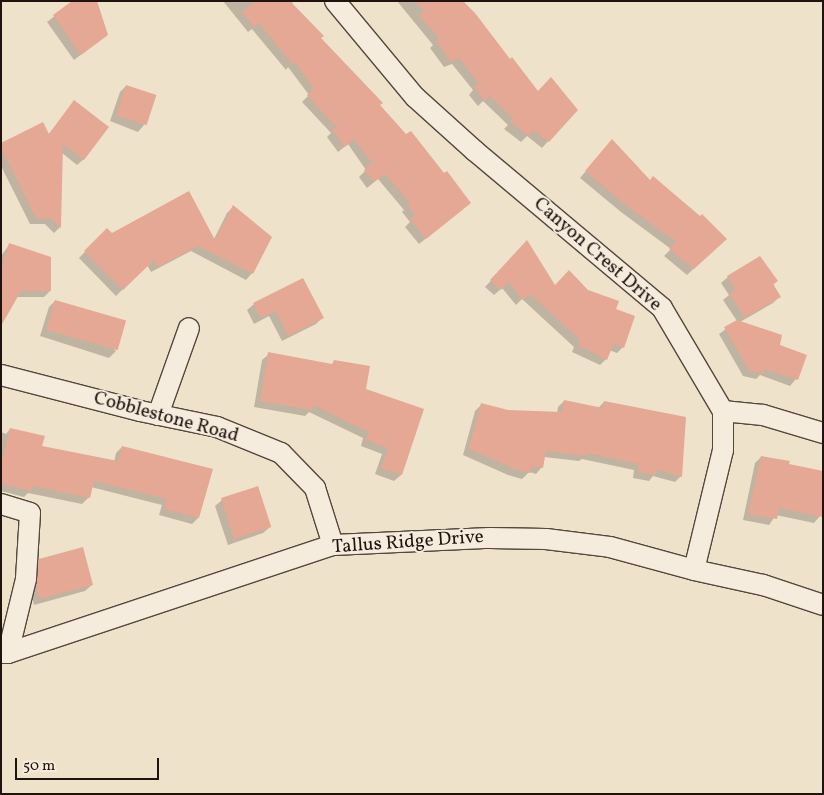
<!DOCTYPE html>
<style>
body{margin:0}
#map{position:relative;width:824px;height:795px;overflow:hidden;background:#efe2ca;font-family:Vollkorn,serif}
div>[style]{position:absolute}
.shadow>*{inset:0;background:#0003}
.building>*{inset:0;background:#e4a895;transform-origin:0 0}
.roads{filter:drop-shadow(1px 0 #54473d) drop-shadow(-1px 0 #54473d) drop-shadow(0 1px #54473d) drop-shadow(0 -1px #54473d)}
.minor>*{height:20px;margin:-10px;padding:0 10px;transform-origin:10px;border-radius:10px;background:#f5ecdd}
span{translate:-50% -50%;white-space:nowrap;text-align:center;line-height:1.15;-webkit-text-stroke:4px #f5ecdd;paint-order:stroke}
.street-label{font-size:19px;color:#20130e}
.frame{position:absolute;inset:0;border:2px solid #20130e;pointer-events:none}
.scale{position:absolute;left:15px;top:758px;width:144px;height:22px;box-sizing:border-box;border:2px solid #20130e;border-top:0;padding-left:6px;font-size:15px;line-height:18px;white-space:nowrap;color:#20130e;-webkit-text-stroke:4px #f5ecdd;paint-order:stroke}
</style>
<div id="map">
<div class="shadow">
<div style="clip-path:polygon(74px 1px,107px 35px,74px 60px,47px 22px)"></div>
<div style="clip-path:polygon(223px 1px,293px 1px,292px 5px,378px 105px,463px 209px,419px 244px,405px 227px,410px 222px,402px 212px,404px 210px,378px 179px,367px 188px,359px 177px,366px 170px,348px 144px,338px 152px,327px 137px,331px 133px,302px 102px,309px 95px,288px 67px,286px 70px,252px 29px,248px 32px)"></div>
<div style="clip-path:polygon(397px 1px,463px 1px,509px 61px,538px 92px,576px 110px,542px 148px,527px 136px,521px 142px,504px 129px,508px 125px,483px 101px,478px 106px,469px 95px,473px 90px,452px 64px,444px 67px,430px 48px,433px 45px)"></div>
<div style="clip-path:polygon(126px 86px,144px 125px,138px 132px,110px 121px,120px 92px)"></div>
<div style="clip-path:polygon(74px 102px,84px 159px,77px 165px,62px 153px,60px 227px,54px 233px,45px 224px,30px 224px,1px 166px,1px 144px,48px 135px)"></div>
<div style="clip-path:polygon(606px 147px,725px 239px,687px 275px,664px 256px,671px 249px,621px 212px,580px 178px)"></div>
<div style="clip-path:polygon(233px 207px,252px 273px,246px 280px,191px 251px,151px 272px,147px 265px,116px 296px,79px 258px,107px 229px,112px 234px,214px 239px,227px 213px)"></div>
<div style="clip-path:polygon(527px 242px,555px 287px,587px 291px,614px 309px,623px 347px,617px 353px,609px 350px,606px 359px,600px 365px,572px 352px,574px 347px,522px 299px,516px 305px,502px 288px,494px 295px,485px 287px)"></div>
<div style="clip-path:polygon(9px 245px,50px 291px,44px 297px,16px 297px,1px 322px,1px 256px)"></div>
<div style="clip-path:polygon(728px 277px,777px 281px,772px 286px,779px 297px,773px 303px,740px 322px,796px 379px,790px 386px,760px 375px,756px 379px,743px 376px,719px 334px,737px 321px,723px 300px,729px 295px,721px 283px)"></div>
<div style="clip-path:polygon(303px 279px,322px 318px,316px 324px,282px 341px,269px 316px,254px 324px,247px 310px,254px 304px)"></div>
<div style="clip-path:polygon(55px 301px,116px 351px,109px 358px,40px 336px,49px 307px)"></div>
<div style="clip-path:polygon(269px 354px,364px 390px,401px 475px,394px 481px,375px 474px,382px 454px,361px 446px,363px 438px,309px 412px,305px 416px,254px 407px,262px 360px)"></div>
<div style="clip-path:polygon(564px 401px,598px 408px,604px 402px,681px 476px,675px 482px,653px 476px,649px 481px,633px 478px,634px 470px,582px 459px,579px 461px,544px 457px,542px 467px,536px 474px,529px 472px,522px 479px,508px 475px,463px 455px,475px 411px,481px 405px,508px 412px,557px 413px,558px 407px)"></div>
<div style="clip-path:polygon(10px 429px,41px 447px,114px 462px,116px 453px,122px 447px,198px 518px,192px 524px,159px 515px,162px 505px,91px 487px,89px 497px,82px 504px,28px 493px,24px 497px,1px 491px,1px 432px,6px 434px)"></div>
<div style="clip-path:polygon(761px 457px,788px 465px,820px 516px,814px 523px,776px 515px,769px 525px,743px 520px,755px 463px)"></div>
<div style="clip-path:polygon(222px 500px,270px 527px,263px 533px,228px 545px,215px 506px)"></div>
<div style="clip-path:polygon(40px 560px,92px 585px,85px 591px,34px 605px,31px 594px,33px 567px)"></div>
</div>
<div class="building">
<div style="clip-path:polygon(72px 1px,97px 1px,108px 35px,81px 55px,53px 15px)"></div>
<div style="clip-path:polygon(256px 1px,290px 1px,324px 36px,321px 38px,383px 103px,380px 105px,406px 134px,411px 131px,444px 173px,447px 171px,471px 203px,426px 239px,410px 219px,415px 215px,408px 205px,410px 203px,385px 174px,374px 182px,364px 170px,372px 163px,354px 139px,345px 147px,332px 130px,336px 127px,307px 95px,314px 89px,295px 62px,293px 65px,259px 23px,254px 27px,242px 12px)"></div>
<div style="clip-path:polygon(415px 1px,463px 1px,475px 13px,510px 59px,512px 57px,538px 91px,551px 77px,578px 110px,549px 142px,533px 130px,529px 136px,510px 122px,513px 118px,490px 96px,485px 101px,474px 87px,479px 84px,459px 58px,451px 62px,436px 41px,439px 38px,419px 15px,424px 11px)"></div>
<div style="left:126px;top:85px;width:32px;height:32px;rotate:18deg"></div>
<div style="clip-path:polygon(74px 100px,109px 127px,84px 160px,63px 144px,61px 228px,51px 218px,36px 218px,1px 148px,1px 143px,43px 122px,49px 134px)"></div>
<div style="clip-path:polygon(612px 139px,650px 180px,653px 176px,700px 216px,702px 214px,727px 239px,694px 269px,669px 249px,676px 242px,627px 206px,585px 171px)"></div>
<div style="clip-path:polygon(189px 191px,215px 240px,233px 205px,272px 237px,253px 274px,198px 246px,158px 267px,154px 260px,123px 290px,84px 251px,107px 228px,112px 233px)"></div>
<div style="clip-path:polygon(527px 240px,555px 285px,569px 270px,588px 290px,619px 301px,616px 309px,635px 316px,624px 348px,614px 343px,607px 360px,578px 345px,580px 340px,530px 294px,523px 300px,509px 282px,501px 290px,490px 280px)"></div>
<div style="clip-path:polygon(9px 243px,51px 257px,51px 291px,21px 291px,1px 326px,1px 267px)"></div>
<div style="clip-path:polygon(760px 256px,778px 281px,773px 284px,781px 297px,745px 318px,729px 293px,735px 290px,727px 276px)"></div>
<div style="clip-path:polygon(303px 278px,324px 318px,288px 336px,276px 311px,261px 318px,253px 303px)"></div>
<div style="left:55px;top:300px;width:74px;height:31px;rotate:16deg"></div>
<div style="clip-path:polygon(737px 320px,782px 335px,780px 345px,807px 355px,798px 380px,765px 369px,764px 374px,749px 370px,724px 327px)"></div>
<div style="clip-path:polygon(268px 352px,332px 364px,334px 360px,370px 366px,366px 389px,424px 409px,402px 475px,381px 468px,388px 448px,366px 440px,369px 432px,313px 405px,312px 410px,260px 401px)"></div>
<div style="clip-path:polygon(564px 400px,603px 408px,604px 401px,686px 417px,682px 477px,656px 469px,656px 475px,638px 472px,639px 464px,587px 453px,586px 456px,546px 451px,543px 468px,532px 466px,530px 473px,515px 469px,469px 449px,481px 403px,508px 410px,562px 412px)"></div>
<div style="clip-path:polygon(10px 428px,45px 436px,42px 446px,118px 461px,122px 446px,213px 469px,199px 518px,164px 509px,167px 499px,94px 481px,90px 498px,33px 486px,32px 491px,1px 484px,1px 465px)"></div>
<div style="clip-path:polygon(761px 456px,790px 461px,789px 464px,823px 471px,823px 517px,779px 508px,777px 519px,748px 514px)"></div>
<div style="left:258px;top:486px;width:43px;height:39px;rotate:72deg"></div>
<div style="clip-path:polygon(83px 547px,93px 585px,40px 599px,36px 587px,39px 559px)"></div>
</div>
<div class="roads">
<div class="minor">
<div style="left:335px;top:1px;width:125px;rotate:50.2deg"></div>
<div style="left:415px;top:97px;width:81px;rotate:42deg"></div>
<div style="left:475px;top:151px;width:244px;rotate:40deg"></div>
<div style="left:662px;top:308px;width:120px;rotate:59.4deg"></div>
<div style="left:723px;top:411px;width:39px;rotate:90deg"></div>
<div style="left:723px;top:450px;width:123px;rotate:103.6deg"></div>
<div style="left:1px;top:375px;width:144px;rotate:14.5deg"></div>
<div style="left:140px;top:411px;width:79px;rotate:11.7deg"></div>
<div style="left:217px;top:427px;width:69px;rotate:22.1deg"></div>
<div style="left:281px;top:453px;width:49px;rotate:45.8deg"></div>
<div style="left:315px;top:488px;width:60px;rotate:72.5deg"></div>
<div style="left:723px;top:411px;width:40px;rotate:5.7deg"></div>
<div style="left:763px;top:415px;width:63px;rotate:16.7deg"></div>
<div style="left:158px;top:415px;width:92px;rotate:-70.4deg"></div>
<div style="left:1px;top:504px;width:30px;rotate:17deg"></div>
<div style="left:30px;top:513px;width:66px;rotate:93.5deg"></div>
<div style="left:26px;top:579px;width:76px;rotate:103.7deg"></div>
<div style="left:1px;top:653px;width:7px"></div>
<div style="left:8px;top:653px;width:342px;rotate:-18.4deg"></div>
<div style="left:333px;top:545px;width:157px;rotate:-2.6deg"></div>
<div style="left:490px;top:538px;width:56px;rotate:1deg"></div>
<div style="left:546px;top:539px;width:64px;rotate:7.1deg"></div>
<div style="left:610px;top:547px;width:87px;rotate:15.3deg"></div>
<div style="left:694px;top:570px;width:71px;rotate:12.3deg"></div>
<div style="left:763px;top:585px;width:63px;rotate:18.4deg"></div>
</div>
</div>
<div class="street-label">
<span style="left:597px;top:255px;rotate:41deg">Canyon Crest Drive</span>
<span style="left:166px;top:418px;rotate:15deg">Cobblestone Road</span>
<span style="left:408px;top:543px;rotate:-4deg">Tallus Ridge Drive</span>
</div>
<div class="frame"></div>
<div class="scale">50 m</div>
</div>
